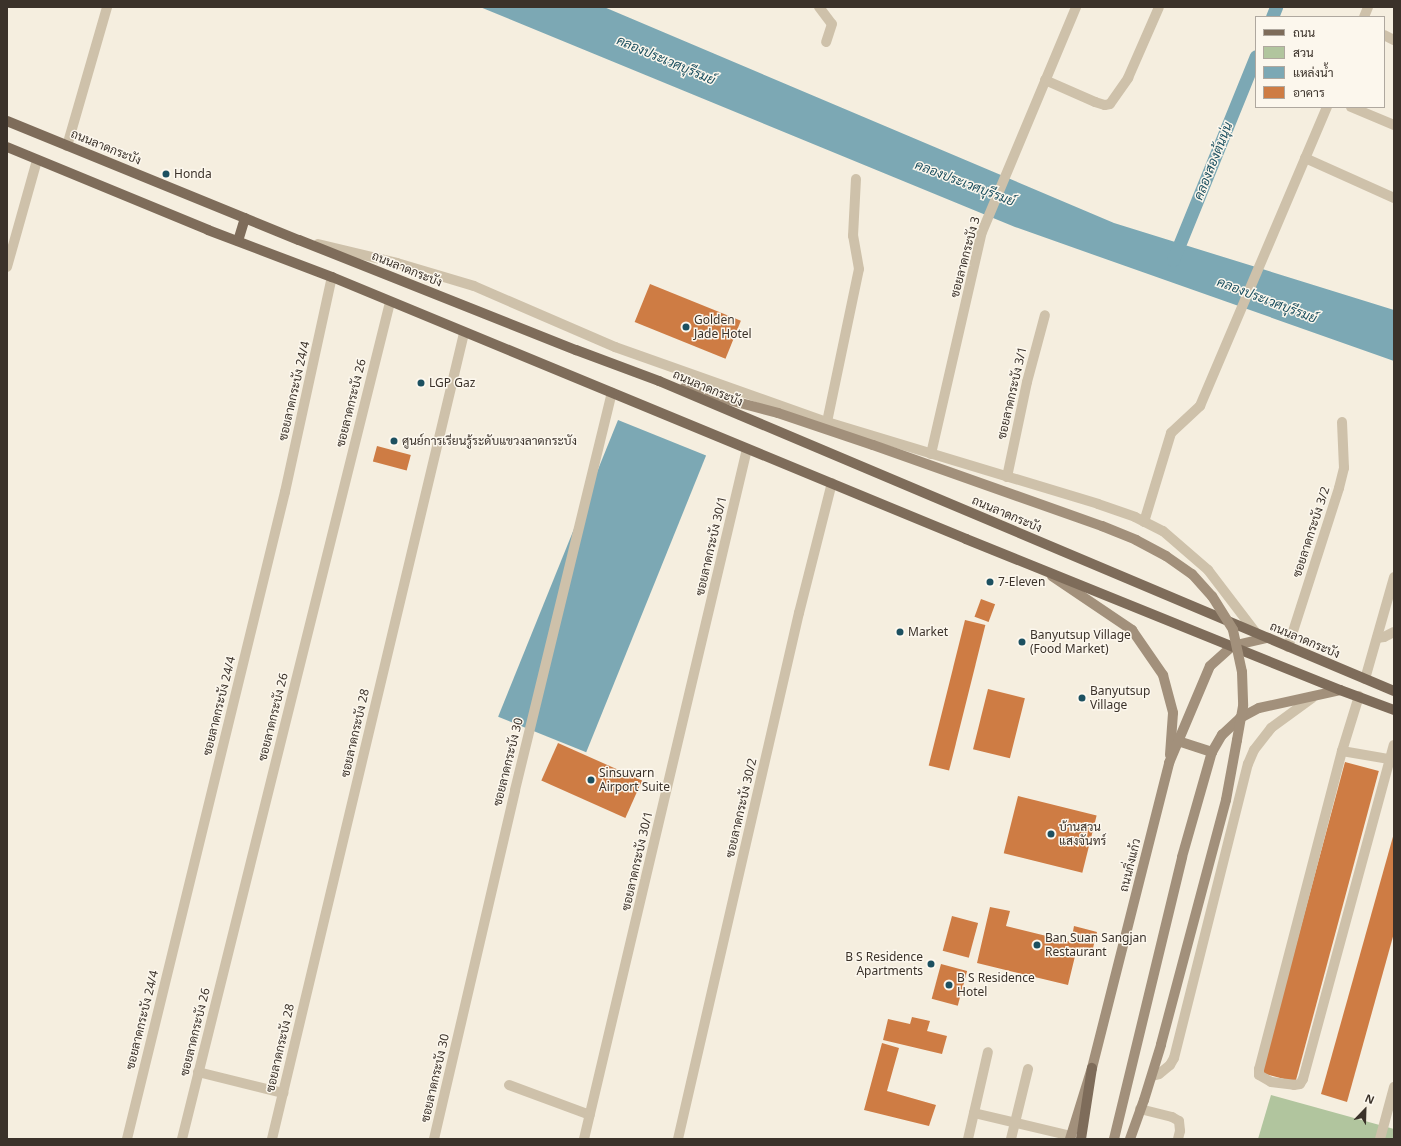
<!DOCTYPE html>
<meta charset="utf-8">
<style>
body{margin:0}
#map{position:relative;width:1401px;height:1146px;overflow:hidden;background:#f5eedf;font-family:"Noto Sans",Sarabun,sans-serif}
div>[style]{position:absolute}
.green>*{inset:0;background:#b1c59e}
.water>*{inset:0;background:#7ca8b4;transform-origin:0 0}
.canal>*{height:13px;margin:-6.5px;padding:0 6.5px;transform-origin:6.5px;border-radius:6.5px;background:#7ca8b4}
.building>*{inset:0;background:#ce7c44;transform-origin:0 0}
.street>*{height:10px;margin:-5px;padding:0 5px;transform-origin:5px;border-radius:5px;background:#cec1aa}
.secondary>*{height:10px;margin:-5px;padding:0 5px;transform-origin:5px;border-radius:5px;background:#a2907b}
.primary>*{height:10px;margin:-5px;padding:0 5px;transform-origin:5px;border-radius:5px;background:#7e6c5a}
.secondary-bridge>*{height:10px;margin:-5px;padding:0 5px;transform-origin:5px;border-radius:5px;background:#a2907b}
.dots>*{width:11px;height:11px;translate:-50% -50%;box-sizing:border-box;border:2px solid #fcf7ed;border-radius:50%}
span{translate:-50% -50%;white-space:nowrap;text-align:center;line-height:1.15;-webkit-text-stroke:3px #fcf7ed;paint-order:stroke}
.street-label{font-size:12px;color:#3b322a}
.poi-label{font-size:12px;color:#3b322a}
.left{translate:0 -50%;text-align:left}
.right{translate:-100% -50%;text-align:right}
.water-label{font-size:13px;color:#1c5060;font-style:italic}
.frame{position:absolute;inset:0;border:8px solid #3b322a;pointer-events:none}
.legend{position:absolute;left:1255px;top:16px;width:130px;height:92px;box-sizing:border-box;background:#fcf7ed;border:1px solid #afa89f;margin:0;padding:5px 7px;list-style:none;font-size:12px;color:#3b322a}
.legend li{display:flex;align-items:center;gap:8px;height:20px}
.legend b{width:20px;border:1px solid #afa89f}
.north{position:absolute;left:1345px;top:1090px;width:40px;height:40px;-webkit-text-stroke:3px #fcf7ed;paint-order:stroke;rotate:23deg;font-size:11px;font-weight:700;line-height:16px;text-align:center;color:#3b322a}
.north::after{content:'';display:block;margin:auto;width:14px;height:18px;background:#3b322a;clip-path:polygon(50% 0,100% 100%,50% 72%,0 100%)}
</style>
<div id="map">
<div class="green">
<div style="clip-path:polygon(1271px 1095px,1394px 1129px,1394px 1139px,1258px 1139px)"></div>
</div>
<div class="water">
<div style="clip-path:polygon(480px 7px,604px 7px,1114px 223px,1394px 310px,1394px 361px,1015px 227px)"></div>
<div style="left:618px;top:420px;width:95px;height:320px;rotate:22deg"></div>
</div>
<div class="canal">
<div style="left:1272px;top:17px;width:11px;rotate:-68deg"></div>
<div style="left:1173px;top:260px;width:220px;rotate:-67.9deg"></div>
</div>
<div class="building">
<div style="left:650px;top:284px;width:98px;height:41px;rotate:22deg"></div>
<div style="left:377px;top:446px;width:35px;height:16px;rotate:15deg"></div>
<div style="left:981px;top:599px;width:15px;height:19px;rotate:20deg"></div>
<div style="left:965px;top:620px;width:21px;height:150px;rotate:14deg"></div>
<div style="left:988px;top:689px;width:38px;height:62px;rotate:14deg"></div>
<div style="left:558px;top:743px;width:92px;height:41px;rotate:24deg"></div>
<div style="left:1345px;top:762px;width:35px;height:322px;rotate:15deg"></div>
<div style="left:1018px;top:796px;width:81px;height:59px;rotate:14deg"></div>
<div style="clip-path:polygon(1394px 833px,1394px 933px,1347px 1102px,1321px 1094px)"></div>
<div style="clip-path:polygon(990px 907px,1010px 911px,1006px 926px,1071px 942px,1074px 926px,1097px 932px,1092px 952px,1077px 948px,1068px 985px,977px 963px)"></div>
<div style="left:952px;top:916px;width:27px;height:36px;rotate:15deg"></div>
<div style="left:941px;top:964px;width:27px;height:36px;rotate:15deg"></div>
<div style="clip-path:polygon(912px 1017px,930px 1021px,927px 1031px,947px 1036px,942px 1054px,883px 1040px,888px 1019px,910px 1024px)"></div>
<div style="clip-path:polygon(882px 1043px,899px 1048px,887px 1091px,936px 1105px,929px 1126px,864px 1110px)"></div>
</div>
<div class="street">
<div style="left:819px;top:7px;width:21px;rotate:53deg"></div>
<div style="left:832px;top:24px;width:19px;rotate:108deg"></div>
<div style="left:1364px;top:17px;width:11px;rotate:-68deg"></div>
<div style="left:1384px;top:35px;width:11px;rotate:27deg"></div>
<div style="left:1045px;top:80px;width:55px;rotate:23.7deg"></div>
<div style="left:1095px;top:102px;width:10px;rotate:17deg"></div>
<div style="left:1105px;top:105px;width:5px;rotate:-11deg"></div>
<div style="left:1110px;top:104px;width:32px;rotate:-55deg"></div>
<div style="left:1128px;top:78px;width:77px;rotate:-66.4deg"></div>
<div style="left:1351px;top:107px;width:47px;rotate:22.7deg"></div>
<div style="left:67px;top:146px;width:145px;rotate:-73.9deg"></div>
<div style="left:1305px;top:158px;width:98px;rotate:24.2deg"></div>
<div style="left:318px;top:244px;width:81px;rotate:13.5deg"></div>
<div style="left:397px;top:263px;width:80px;rotate:16.6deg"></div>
<div style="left:474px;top:286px;width:154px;rotate:23.4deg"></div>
<div style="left:615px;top:347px;width:225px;rotate:19.5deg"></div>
<div style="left:827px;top:422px;width:283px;rotate:16.8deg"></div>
<div style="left:1098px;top:504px;width:39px;rotate:19deg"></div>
<div style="left:1135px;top:517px;width:31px;rotate:27deg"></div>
<div style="left:1163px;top:531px;width:60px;rotate:40.9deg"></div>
<div style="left:1208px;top:570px;width:79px;rotate:52.7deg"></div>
<div style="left:7px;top:267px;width:111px;rotate:-74.3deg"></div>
<div style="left:827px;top:422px;width:156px;rotate:-78.2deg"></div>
<div style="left:859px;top:269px;width:34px;rotate:-100deg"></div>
<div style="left:853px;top:236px;width:57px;rotate:-87deg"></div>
<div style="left:931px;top:454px;width:228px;rotate:-77.1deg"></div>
<div style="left:982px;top:232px;width:244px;rotate:-67.3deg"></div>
<div style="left:1007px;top:477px;width:97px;rotate:-78.1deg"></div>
<div style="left:1027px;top:382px;width:69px;rotate:-75deg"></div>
<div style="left:1144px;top:522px;width:93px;rotate:-73.1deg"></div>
<div style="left:1171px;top:433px;width:40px;rotate:-43deg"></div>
<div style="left:1200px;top:406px;width:325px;rotate:-67deg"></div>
<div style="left:1377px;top:638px;width:7px;rotate:-8deg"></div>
<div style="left:1384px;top:637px;width:11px;rotate:-27deg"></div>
<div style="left:1288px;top:647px;width:167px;rotate:-72.2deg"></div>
<div style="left:1339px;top:488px;width:21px;rotate:-76deg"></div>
<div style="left:1344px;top:468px;width:46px;rotate:-92.5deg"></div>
<div style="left:1365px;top:679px;width:106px;rotate:-74.1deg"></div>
<div style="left:1359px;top:696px;width:58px;rotate:107.2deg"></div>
<div style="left:1342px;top:751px;width:329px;rotate:104.6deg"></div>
<div style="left:1259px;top:1069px;width:6px;rotate:90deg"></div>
<div style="left:1259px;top:1075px;width:14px;rotate:30deg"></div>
<div style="left:1271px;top:1082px;width:23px;rotate:7deg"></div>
<div style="left:1294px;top:1085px;width:6px;rotate:-9deg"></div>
<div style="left:1300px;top:1084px;width:6px;rotate:-59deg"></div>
<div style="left:1303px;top:1079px;width:346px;rotate:-74.8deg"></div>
<div style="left:1342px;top:751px;width:48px;rotate:9.7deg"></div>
<div style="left:198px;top:1072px;width:88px;rotate:13.9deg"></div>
<div style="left:1152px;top:1076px;width:7px;rotate:-16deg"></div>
<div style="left:1159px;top:1074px;width:14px;rotate:-39deg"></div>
<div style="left:1170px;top:1065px;width:8px;rotate:-60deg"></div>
<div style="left:1174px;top:1058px;width:303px;rotate:-75.9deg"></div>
<div style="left:1248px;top:764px;width:15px;rotate:-67deg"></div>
<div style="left:1254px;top:750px;width:28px;rotate:-52deg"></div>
<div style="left:1271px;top:728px;width:51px;rotate:-36.2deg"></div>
<div style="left:509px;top:1085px;width:86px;rotate:20.3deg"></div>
<div style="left:1140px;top:1109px;width:33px;rotate:14deg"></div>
<div style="left:1172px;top:1117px;width:8px;rotate:30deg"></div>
<div style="left:1179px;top:1121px;width:10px;rotate:84deg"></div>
<div style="left:1180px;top:1131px;width:8px;rotate:104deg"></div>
<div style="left:974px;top:1113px;width:100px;rotate:13.3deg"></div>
<div style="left:127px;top:1139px;width:666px;rotate:-76.28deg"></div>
<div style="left:285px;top:492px;width:220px;rotate:-77.7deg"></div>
<div style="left:182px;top:1139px;width:862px;rotate:-76.04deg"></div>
<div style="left:272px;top:1139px;width:829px;rotate:-76.6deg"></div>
<div style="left:434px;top:1139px;width:358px;rotate:-76.9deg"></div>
<div style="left:515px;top:790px;width:409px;rotate:-76.3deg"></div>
<div style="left:584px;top:1139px;width:709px;rotate:-76.71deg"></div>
<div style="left:678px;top:1139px;width:540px;rotate:-77.05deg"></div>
<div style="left:799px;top:613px;width:134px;rotate:-75.8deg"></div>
<div style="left:968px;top:1139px;width:89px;rotate:-77.1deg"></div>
<div style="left:1011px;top:1139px;width:72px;rotate:-76.3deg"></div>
<div style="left:1380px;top:1139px;width:54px;rotate:-74.9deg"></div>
</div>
<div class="secondary">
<div style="left:684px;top:388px;width:97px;rotate:14.9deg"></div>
<div style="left:778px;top:413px;width:100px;rotate:18.6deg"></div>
<div style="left:1052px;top:576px;width:97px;rotate:34deg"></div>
<div style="left:1132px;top:630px;width:55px;rotate:55.4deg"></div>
<div style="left:1163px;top:675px;width:39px;rotate:75deg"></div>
<div style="left:1173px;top:713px;width:42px;rotate:94.1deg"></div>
<div style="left:1178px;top:741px;width:36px;rotate:18deg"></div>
<div style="left:1070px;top:1139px;width:74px;rotate:-72.8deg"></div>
<div style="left:1092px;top:1068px;width:315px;rotate:-75.8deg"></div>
<div style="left:1169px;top:763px;width:105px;rotate:-67.1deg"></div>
<div style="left:1210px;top:666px;width:30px;rotate:-42deg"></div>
<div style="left:1232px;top:646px;width:37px;rotate:-13deg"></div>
<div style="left:1114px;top:1139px;width:290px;rotate:-76.4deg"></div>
<div style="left:1182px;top:857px;width:109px;rotate:-74.1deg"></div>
<div style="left:1212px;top:752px;width:20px;rotate:-60deg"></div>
<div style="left:1222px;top:735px;width:25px;rotate:-43deg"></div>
<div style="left:1240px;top:718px;width:21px;rotate:-28deg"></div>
<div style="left:1259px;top:708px;width:83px;rotate:-12.5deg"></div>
<div style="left:1130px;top:1139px;width:41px;rotate:-70.3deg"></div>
<div style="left:1144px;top:1100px;width:58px;rotate:-72.8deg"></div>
</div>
<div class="primary">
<div style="left:7px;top:121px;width:315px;rotate:22.2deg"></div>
<div style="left:299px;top:240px;width:298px;rotate:21.7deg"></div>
<div style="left:576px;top:350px;width:89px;rotate:20.5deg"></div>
<div style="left:659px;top:381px;width:798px;rotate:22.87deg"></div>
<div style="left:7px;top:147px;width:217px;rotate:22.4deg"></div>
<div style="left:208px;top:230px;width:133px;rotate:20.8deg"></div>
<div style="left:332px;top:277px;width:686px;rotate:22.45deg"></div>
<div style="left:966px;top:539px;width:403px;rotate:22deg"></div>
<div style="left:1340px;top:690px;width:58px;rotate:20.3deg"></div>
<div style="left:238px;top:241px;width:24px;rotate:-73deg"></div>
<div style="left:1081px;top:1139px;width:72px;rotate:-81.2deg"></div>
</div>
<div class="secondary-bridge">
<div style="left:873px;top:445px;width:243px;rotate:19.5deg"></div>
<div style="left:1102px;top:526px;width:37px;rotate:22deg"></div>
<div style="left:1136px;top:540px;width:34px;rotate:28deg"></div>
<div style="left:1166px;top:556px;width:32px;rotate:35deg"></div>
<div style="left:1192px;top:574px;width:30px;rotate:48deg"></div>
<div style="left:1212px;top:596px;width:40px;rotate:58deg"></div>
<div style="left:1233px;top:630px;width:43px;rotate:77.9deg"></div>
<div style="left:1242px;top:672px;width:34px;rotate:88deg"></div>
<div style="left:1243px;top:706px;width:35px;rotate:100deg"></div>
<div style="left:1237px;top:740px;width:61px;rotate:100.4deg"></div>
<div style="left:1226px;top:800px;width:253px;rotate:104.9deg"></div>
</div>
<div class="dots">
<div style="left:166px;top:174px;background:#1c5060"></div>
<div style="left:686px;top:327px;background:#1c5060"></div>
<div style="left:421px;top:383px;background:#1c5060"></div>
<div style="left:394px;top:441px;background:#1c5060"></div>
<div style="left:990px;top:582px;background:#1c5060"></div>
<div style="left:900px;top:632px;background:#1c5060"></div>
<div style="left:1022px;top:642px;background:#1c5060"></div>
<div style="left:1082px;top:698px;background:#1c5060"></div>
<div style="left:591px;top:780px;background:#1c5060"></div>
<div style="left:1051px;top:834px;background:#1c5060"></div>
<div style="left:1037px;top:945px;background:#1c5060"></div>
<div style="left:931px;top:964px;background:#1c5060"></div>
<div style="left:949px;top:985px;background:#1c5060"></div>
</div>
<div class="street-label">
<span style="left:106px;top:147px;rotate:22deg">ถนนลาดกระบัง</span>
<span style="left:965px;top:257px;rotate:-75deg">ซอยลาดกระบัง 3</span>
<span style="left:407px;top:269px;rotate:22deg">ถนนลาดกระบัง</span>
<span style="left:708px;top:388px;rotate:23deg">ถนนลาดกระบัง</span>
<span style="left:294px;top:391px;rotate:-77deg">ซอยลาดกระบัง 24/4</span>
<span style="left:1012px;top:393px;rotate:-77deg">ซอยลาดกระบัง 3/1</span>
<span style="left:351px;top:403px;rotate:-76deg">ซอยลาดกระบัง 26</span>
<span style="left:1007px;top:514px;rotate:23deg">ถนนลาดกระบัง</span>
<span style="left:1311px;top:532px;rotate:-72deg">ซอยลาดกระบัง 3/2</span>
<span style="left:711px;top:546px;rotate:-77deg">ซอยลาดกระบัง 30/1</span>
<span style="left:1305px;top:640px;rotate:23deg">ถนนลาดกระบัง</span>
<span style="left:219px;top:706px;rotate:-76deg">ซอยลาดกระบัง 24/4</span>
<span style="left:273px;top:717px;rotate:-76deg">ซอยลาดกระบัง 26</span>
<span style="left:355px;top:733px;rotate:-77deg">ซอยลาดกระบัง 28</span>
<span style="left:508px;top:762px;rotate:-76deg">ซอยลาดกระบัง 30</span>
<span style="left:741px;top:808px;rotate:-77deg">ซอยลาดกระบัง 30/2</span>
<span style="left:637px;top:861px;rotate:-77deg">ซอยลาดกระบัง 30/1</span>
<span style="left:1130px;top:865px;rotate:-76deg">ถนนกิ่งแก้ว</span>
<span style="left:142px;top:1020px;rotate:-76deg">ซอยลาดกระบัง 24/4</span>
<span style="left:195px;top:1032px;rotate:-76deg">ซอยลาดกระบัง 26</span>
<span style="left:280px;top:1048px;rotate:-77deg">ซอยลาดกระบัง 28</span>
<span style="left:435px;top:1078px;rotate:-77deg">ซอยลาดกระบัง 30</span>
</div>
<div class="poi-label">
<span class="left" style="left:174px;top:174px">Honda</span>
<span class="left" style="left:694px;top:327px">Golden<br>Jade Hotel</span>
<span class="left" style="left:429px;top:383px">LGP Gaz</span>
<span class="left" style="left:402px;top:441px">ศูนย์การเรียนรู้ระดับแขวงลาดกระบัง</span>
<span class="left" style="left:998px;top:582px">7-Eleven</span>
<span class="left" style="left:908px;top:632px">Market</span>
<span class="left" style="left:1030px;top:642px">Banyutsup Village<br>(Food Market)</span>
<span class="left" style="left:1090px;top:698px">Banyutsup<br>Village</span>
<span class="left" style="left:599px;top:780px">Sinsuvarn<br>Airport Suite</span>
<span class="left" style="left:1059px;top:834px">บ้านสวน<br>แสงจันทร์</span>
<span class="left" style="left:1045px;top:945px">Ban Suan Sangjan<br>Restaurant</span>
<span class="right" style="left:923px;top:964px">B S Residence<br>Apartments</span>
<span class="left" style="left:957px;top:985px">B S Residence<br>Hotel</span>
</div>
<div class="water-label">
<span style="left:666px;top:60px;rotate:23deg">คลองประเวศบุรีรมย์</span>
<span style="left:1213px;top:161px;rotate:-68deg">คลองสองต้นนุ่น</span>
<span style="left:965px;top:183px;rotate:21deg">คลองประเวศบุรีรมย์</span>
<span style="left:1267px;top:300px;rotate:21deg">คลองประเวศบุรีรมย์</span>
</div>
<div class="frame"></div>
<ul class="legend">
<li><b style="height:5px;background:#7e6c5a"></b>ถนน</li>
<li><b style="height:11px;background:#b1c59e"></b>สวน</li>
<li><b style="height:11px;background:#7ca8b4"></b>แหล่งน้ำ</li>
<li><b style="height:11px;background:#ce7c44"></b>อาคาร</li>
</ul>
<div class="north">N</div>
</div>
